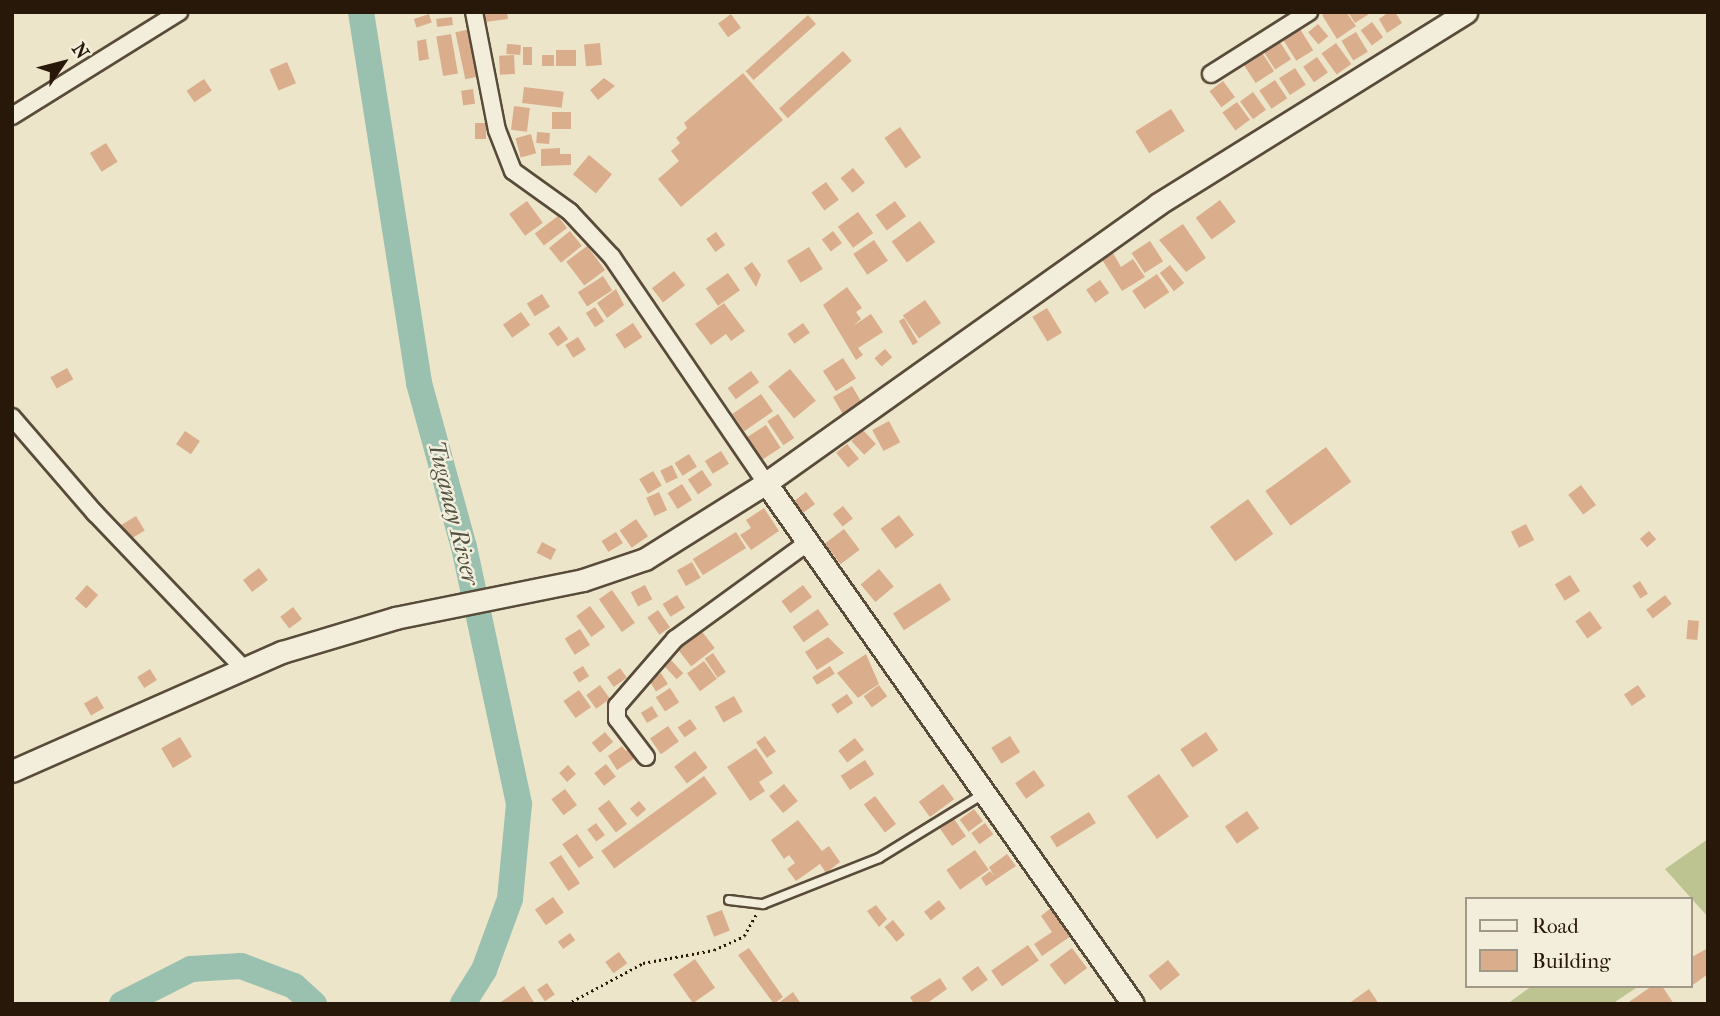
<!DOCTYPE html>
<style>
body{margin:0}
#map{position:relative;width:1720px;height:1016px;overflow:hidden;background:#ede5c9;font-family:"IM FELL French Canon",serif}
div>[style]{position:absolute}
.green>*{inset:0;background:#bec392}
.river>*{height:26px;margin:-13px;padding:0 13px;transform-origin:13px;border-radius:13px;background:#9ac0b0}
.building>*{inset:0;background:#daae8d;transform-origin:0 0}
.path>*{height:2.5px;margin-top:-1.25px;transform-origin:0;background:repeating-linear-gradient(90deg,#281809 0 2px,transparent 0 5.5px)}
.roads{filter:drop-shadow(2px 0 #594b39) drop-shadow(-2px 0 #594b39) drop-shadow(0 2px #594b39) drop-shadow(0 -2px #594b39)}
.service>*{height:8px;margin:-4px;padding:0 4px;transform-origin:4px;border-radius:4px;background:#f3eedc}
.minor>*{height:16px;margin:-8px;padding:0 8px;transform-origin:8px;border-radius:8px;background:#f3eedc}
.tertiary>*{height:21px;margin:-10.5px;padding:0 10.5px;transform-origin:10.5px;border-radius:10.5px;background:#f3eedc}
span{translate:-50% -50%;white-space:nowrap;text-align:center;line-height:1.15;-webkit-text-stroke:5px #f3eedc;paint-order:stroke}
.water-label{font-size:24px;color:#505343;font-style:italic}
.frame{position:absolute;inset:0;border:14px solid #281809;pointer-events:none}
.legend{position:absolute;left:1465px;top:897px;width:228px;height:91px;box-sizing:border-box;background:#f3eedc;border:2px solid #a29888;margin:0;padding:9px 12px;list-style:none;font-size:21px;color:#281809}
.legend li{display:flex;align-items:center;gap:14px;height:35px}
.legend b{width:35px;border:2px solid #a29888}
.north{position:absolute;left:28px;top:28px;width:70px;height:70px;-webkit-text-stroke:5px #f3eedc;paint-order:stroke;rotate:55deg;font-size:19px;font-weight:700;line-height:28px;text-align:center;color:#281809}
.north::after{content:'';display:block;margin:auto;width:24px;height:32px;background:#281809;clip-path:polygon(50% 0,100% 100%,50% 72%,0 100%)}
</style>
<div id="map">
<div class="green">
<div style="clip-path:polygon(1708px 839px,1708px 917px,1665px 869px)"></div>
<div style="clip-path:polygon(1532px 986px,1639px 986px,1612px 1004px,1507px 1004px)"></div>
</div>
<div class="river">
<div style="left:361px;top:12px;width:376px;rotate:81.1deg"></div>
<div style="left:419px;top:383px;width:170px;rotate:74.7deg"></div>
<div style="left:464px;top:547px;width:263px;rotate:77.9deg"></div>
<div style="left:519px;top:804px;width:95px;rotate:95.4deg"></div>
<div style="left:510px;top:899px;width:76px;rotate:110.1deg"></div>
<div style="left:484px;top:970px;width:40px;rotate:122deg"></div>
<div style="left:122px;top:1004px;width:77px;rotate:-26.9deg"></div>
<div style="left:191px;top:969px;width:50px;rotate:-3.4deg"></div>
<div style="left:241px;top:966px;width:57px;rotate:20.7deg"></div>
<div style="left:294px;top:986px;width:27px;rotate:42deg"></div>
</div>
<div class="building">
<div style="clip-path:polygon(483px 12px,507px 12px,508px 19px,485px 22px)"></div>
<div style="clip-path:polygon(1326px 12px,1346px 12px,1356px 26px,1337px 39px,1322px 15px)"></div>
<div style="clip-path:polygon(1348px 12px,1368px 12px,1369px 14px,1355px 23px)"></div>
<div style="clip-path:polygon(1389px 12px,1395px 12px,1402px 23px,1387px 33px,1379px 19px)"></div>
<div style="left:429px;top:14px;width:9px;height:16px;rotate:72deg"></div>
<div style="left:731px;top:14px;width:17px;height:16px;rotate:54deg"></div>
<div style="left:808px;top:15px;width:12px;height:84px;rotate:48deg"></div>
<div style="left:452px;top:17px;width:8px;height:16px;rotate:83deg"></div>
<div style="left:1372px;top:22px;width:19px;height:14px;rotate:54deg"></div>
<div style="left:1318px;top:24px;width:16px;height:13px;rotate:50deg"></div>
<div style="left:471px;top:29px;width:48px;height:16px;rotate:78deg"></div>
<div style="left:1300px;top:29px;width:25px;height:20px;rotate:58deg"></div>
<div style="left:1356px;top:32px;width:23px;height:17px;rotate:59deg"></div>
<div style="left:451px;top:34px;width:40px;height:15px;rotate:80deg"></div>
<div style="clip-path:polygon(426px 39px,429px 59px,419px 61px,417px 41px)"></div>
<div style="left:1278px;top:39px;width:24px;height:19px;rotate:57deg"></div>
<div style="left:600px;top:43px;width:22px;height:16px;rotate:85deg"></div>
<div style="left:1336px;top:43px;width:26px;height:18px;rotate:54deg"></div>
<div style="left:507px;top:44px;width:14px;height:10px;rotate:4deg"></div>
<div style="left:523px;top:47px;width:9px;height:18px"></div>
<div style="left:556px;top:50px;width:20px;height:16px"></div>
<div style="left:843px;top:51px;width:13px;height:86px;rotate:48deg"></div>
<div style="left:1261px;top:51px;width:24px;height:22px;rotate:57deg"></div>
<div style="left:514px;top:55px;width:19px;height:15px;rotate:87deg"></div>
<div style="left:542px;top:55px;width:12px;height:11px"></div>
<div style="left:1317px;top:57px;width:19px;height:17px;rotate:55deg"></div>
<div style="left:287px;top:62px;width:23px;height:19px;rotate:67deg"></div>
<div style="left:1295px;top:68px;width:20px;height:19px;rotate:57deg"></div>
<div style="clip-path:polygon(743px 73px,783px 120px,681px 207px,658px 179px,679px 161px,671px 151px,680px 143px,676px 138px,687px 128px,684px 123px)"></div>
<div style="clip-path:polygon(604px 78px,615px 86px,598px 100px,590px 90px)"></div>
<div style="left:204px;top:79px;width:14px;height:21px;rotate:56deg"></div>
<div style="left:1275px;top:80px;width:22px;height:19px;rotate:56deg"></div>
<div style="left:1223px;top:81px;width:20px;height:17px;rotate:53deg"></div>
<div style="left:524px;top:87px;width:40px;height:16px;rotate:7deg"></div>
<div style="left:473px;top:89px;width:15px;height:12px;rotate:82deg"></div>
<div style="left:1253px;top:92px;width:22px;height:16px;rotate:54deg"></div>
<div style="left:1237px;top:102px;width:22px;height:18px;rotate:54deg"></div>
<div style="left:514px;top:106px;width:16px;height:24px;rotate:7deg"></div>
<div style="left:1171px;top:109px;width:26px;height:42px;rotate:58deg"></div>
<div style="left:552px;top:112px;width:19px;height:17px"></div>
<div style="left:475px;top:123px;width:11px;height:16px"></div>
<div style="left:900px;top:127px;width:37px;height:19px;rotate:55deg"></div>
<div style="left:537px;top:132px;width:13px;height:11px;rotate:4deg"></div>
<div style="left:531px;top:134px;width:20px;height:16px;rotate:75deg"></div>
<div style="left:106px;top:143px;width:22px;height:19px;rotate:58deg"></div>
<div style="clip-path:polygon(560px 148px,560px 154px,571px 154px,571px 165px,541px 166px,541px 149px)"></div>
<div style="left:589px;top:155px;width:30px;height:25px;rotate:40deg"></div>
<div style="left:853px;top:168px;width:19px;height:16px;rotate:51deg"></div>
<div style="left:826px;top:182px;width:22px;height:18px;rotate:54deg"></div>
<div style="left:1220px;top:200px;width:27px;height:30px;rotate:54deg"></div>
<div style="left:527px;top:201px;width:27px;height:22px;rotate:54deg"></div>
<div style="left:895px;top:201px;width:19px;height:24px;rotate:54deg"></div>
<div style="left:858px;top:212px;width:26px;height:25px;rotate:54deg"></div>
<div style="left:558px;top:216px;width:15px;height:29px;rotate:53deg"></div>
<div style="left:920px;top:221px;width:26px;height:35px;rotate:54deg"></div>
<div style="clip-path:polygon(1183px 224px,1206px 258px,1186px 272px,1159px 240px)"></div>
<div style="left:570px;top:231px;width:19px;height:27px;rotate:51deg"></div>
<div style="left:833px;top:231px;width:15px;height:14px;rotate:53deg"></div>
<div style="left:716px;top:232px;width:16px;height:12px;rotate:55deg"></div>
<div style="left:874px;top:240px;width:25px;height:25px;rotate:56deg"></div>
<div style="left:1150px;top:241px;width:24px;height:22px;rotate:57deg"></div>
<div style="left:587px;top:246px;width:30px;height:26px;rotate:53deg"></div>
<div style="left:809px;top:247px;width:26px;height:26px;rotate:58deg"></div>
<div style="clip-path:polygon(1110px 248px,1121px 267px,1133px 259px,1145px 277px,1122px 291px,1099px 255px)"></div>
<div style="clip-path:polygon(752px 262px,761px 275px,756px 287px,744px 268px)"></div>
<div style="left:1170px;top:265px;width:23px;height:13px;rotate:52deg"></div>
<div style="left:674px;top:271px;width:18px;height:28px;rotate:52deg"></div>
<div style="left:728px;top:273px;width:21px;height:27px;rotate:55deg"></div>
<div style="left:1157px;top:274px;width:22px;height:30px;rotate:56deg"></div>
<div style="left:603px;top:276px;width:17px;height:30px;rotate:57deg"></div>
<div style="left:1100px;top:280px;width:16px;height:17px;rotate:55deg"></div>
<div style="clip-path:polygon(847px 287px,862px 308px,856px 312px,861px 319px,853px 326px,871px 314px,883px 332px,858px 348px,863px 355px,856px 360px,823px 305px)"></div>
<div style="clip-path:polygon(616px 289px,624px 305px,607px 318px,597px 303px)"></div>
<div style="left:542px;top:294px;width:15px;height:18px;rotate:58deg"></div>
<div style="left:925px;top:300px;width:28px;height:27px;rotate:55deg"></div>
<div style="clip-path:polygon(724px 303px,745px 331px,731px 341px,726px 334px,711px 345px,695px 324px)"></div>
<div style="left:595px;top:307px;width:17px;height:11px;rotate:57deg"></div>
<div style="left:1047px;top:308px;width:29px;height:17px;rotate:59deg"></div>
<div style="left:521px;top:312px;width:16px;height:22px;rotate:55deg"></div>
<div style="left:904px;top:318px;width:28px;height:6px;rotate:60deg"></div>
<div style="left:633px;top:323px;width:17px;height:21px;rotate:57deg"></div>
<div style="left:803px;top:323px;width:12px;height:19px;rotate:55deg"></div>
<div style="left:559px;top:326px;width:16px;height:13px;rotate:55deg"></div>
<div style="left:578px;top:337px;width:15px;height:15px;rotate:58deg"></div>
<div style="left:885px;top:349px;width:11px;height:14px;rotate:49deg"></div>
<div style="left:843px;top:358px;width:24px;height:24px;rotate:57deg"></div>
<div style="left:67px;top:368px;width:13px;height:19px;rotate:61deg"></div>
<div style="left:790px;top:369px;width:41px;height:28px;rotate:51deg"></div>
<div style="left:751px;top:371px;width:14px;height:29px;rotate:54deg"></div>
<div style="left:852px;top:386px;width:20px;height:22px;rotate:60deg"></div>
<div style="left:761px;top:394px;width:21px;height:35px;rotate:55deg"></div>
<div style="left:778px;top:414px;width:29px;height:13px;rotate:56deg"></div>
<div style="left:889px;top:421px;width:24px;height:19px;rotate:62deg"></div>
<div style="left:766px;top:425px;width:27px;height:24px;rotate:57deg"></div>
<div style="left:863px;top:430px;width:19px;height:16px;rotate:47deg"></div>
<div style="left:185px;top:431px;width:18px;height:16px;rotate:34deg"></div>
<div style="left:847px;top:444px;width:19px;height:14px;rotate:51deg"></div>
<div style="left:1326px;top:447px;width:43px;height:75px;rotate:54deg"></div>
<div style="left:721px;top:451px;width:15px;height:19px;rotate:58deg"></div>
<div style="left:689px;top:454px;width:15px;height:17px;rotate:58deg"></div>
<div style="left:672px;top:465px;width:14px;height:13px;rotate:65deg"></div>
<div style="left:702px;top:470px;width:18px;height:17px;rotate:56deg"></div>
<div style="left:653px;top:471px;width:17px;height:16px;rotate:59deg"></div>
<div style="left:682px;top:484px;width:19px;height:17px;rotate:58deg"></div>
<div style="left:1581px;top:485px;width:25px;height:16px;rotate:53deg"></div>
<div style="left:659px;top:492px;width:20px;height:14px;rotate:66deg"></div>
<div style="left:806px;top:492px;width:15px;height:19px;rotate:53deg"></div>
<div style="left:1248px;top:499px;width:43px;height:47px;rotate:54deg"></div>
<div style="left:843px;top:506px;width:16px;height:13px;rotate:52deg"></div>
<div style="clip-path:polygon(764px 508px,779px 531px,751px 550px,740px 535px,751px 528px,746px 520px)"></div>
<div style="left:899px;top:515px;width:25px;height:23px;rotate:53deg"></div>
<div style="left:136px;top:516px;width:17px;height:19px;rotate:59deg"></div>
<div style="left:636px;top:519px;width:21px;height:20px;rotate:55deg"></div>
<div style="left:1526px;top:524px;width:18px;height:17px;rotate:63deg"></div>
<div style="left:844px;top:529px;width:26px;height:24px;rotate:53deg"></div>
<div style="left:1649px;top:531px;width:11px;height:12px;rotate:49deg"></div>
<div style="left:616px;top:532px;width:13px;height:17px;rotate:58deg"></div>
<div style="left:736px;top:532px;width:19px;height:51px;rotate:58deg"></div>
<div style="left:542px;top:542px;width:16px;height:12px;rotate:27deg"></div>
<div style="left:692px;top:562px;width:18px;height:17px;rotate:61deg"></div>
<div style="left:259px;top:568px;width:15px;height:20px;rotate:53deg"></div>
<div style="left:879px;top:569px;width:23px;height:24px;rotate:50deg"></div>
<div style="left:1570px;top:575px;width:19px;height:18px;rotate:58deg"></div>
<div style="left:1640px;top:581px;width:15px;height:9px;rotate:58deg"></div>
<div style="left:940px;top:583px;width:20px;height:56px;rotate:57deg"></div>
<div style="left:87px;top:585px;width:15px;height:18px;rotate:42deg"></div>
<div style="left:645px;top:585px;width:16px;height:16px;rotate:63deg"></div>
<div style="left:803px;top:585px;width:15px;height:27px;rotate:53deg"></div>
<div style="left:612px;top:590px;width:40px;height:16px;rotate:55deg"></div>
<div style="left:677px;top:595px;width:15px;height:17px;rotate:58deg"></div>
<div style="left:1665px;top:595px;width:11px;height:24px;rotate:52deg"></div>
<div style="left:590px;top:606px;width:26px;height:17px;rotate:54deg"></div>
<div style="left:293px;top:607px;width:15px;height:16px;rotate:53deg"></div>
<div style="left:818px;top:609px;width:19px;height:31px;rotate:55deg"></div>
<div style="left:658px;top:610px;width:21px;height:13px;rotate:55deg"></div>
<div style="left:1590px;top:611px;width:21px;height:18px;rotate:55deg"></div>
<div style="left:1688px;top:620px;width:11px;height:19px;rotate:5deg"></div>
<div style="left:580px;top:629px;width:19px;height:18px;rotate:58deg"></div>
<div style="left:700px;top:629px;width:24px;height:30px;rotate:52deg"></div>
<div style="clip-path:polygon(828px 637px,844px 653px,817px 670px,805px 652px)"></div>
<div style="left:713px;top:653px;width:23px;height:10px;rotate:56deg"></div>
<div style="clip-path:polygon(866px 654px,879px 684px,858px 698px,837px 673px)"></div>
<div style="left:671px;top:660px;width:18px;height:9px;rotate:47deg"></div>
<div style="left:704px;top:661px;width:22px;height:21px;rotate:54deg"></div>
<div style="left:583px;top:666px;width:12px;height:12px;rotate:59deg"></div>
<div style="left:830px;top:666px;width:9px;height:21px;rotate:58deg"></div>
<div style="left:620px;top:668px;width:12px;height:16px;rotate:55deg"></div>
<div style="left:150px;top:669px;width:13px;height:15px;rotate:58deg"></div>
<div style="left:661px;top:673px;width:13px;height:14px;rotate:58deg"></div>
<div style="left:600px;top:685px;width:17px;height:17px;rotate:54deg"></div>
<div style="left:879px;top:685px;width:14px;height:19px;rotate:54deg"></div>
<div style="left:1638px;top:685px;width:14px;height:17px;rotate:56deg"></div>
<div style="left:670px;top:688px;width:17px;height:17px;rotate:57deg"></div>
<div style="left:579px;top:690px;width:21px;height:19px;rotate:55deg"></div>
<div style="left:847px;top:694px;width:11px;height:19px;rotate:56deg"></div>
<div style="left:97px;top:696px;width:14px;height:15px;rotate:60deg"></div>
<div style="left:734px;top:696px;width:18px;height:22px;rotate:61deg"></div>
<div style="left:652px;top:706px;width:12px;height:13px;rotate:59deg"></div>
<div style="left:690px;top:719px;width:12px;height:15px;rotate:55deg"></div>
<div style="left:668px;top:726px;width:19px;height:22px;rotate:55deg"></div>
<div style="left:605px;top:732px;width:13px;height:17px;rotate:51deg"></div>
<div style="left:1206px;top:732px;width:22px;height:31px;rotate:56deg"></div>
<div style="left:765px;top:736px;width:19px;height:11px;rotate:55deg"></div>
<div style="left:1010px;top:736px;width:19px;height:22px;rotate:58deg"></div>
<div style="left:180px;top:737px;width:23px;height:22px;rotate:59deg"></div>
<div style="left:855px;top:738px;width:15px;height:21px;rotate:53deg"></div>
<div style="clip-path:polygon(622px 746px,626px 751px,632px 747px,638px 756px,617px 770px,608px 756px)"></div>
<div style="clip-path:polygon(756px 748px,773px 773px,759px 782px,765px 791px,750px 801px,727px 767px)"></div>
<div style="left:695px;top:751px;width:21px;height:26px;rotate:53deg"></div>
<div style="left:865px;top:760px;width:17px;height:29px;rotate:57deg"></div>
<div style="left:606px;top:764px;width:16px;height:15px;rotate:52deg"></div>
<div style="left:568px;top:765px;width:12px;height:12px;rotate:48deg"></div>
<div style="left:1034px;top:770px;width:19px;height:23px;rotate:55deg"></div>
<div style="left:1159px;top:774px;width:52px;height:39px;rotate:55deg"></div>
<div style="left:704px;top:776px;width:22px;height:127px;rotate:54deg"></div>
<div style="left:784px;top:784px;width:22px;height:19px;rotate:51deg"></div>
<div style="left:943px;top:784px;width:19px;height:30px;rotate:54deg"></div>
<div style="left:565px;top:789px;width:20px;height:17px;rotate:53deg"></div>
<div style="left:875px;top:796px;width:35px;height:14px;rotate:53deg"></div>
<div style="left:609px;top:800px;width:30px;height:14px;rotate:53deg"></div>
<div style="left:639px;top:801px;width:11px;height:12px;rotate:49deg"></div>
<div style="left:974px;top:809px;width:15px;height:18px;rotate:53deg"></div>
<div style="left:1247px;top:811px;width:21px;height:27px;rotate:55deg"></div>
<div style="left:1089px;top:812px;width:13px;height:46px;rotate:58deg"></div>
<div style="left:954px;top:819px;width:21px;height:17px;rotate:55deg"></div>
<div style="clip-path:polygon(798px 820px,822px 851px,829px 846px,840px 862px,826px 873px,820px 864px,796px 881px,787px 869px,795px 863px,789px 855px,784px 859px,771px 840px)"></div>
<div style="left:596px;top:823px;width:15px;height:11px;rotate:53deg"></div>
<div style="left:985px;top:823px;width:14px;height:17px;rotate:54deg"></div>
<div style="left:577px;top:834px;width:29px;height:18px;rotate:55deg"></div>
<div style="left:975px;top:850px;width:24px;height:35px;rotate:55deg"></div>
<div style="clip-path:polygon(1007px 854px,1016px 866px,986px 886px,981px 878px,990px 871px,994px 876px,989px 867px)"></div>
<div style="left:561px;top:855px;width:34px;height:14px;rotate:56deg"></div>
<div style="left:553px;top:897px;width:19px;height:22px;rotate:55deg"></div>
<div style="left:939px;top:900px;width:11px;height:19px;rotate:52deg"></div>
<div style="clip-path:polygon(876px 905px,887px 919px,879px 927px,867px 911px)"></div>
<div style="clip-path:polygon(1051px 908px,1071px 936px,1042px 956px,1034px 944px,1052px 932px,1041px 916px)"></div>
<div style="left:722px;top:910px;width:22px;height:17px;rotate:69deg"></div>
<div style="left:893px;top:920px;width:19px;height:11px;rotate:51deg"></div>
<div style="left:570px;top:933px;width:9px;height:15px;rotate:54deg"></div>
<div style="left:1028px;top:945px;width:19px;height:45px;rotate:55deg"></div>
<div style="clip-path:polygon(749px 948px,783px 997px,774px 1004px,738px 955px)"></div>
<div style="left:1072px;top:948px;width:25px;height:28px;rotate:53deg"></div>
<div style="clip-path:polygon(1708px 948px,1708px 974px,1690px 987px,1690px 958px)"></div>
<div style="left:619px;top:952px;width:14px;height:17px;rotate:54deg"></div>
<div style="left:695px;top:959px;width:35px;height:27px;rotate:55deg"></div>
<div style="left:1168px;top:960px;width:19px;height:25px;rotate:51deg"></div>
<div style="left:978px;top:966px;width:17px;height:20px;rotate:54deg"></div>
<div style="clip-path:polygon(940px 978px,947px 989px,926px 1004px,914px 1004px,910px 997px)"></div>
<div style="left:547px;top:983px;width:14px;height:12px;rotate:56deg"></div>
<div style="clip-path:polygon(524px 986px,535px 1004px,498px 1004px)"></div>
<div style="clip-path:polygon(1652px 986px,1662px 986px,1674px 1004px,1626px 1004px)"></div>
<div style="clip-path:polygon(1369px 989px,1379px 1004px,1348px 1004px)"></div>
<div style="clip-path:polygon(793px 992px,801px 1004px,777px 1004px)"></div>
</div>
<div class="path">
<div style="left:567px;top:1004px;width:86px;rotate:-28.3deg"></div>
<div style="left:643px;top:963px;width:72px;rotate:-10.4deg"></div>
<div style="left:714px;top:950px;width:33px;rotate:-25deg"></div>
<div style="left:744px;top:936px;width:25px;rotate:-61deg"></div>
</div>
<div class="roads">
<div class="service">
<div style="left:729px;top:900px;width:34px;rotate:7deg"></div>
<div style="left:763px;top:904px;width:125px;rotate:-21.6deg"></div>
<div style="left:879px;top:858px;width:122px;rotate:-31.6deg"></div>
</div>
<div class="minor">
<div style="left:474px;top:12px;width:120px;rotate:79deg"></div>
<div style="left:497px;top:130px;width:44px;rotate:68.7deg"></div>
<div style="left:513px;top:171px;width:70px;rotate:35.7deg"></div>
<div style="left:570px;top:212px;width:62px;rotate:47deg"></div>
<div style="left:612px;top:257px;width:273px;rotate:55.7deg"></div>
<div style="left:1211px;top:74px;width:116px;rotate:-32.3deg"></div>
<div style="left:12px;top:116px;width:197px;rotate:-31.9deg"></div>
<div style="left:12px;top:417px;width:127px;rotate:49.2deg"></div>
<div style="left:95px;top:513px;width:214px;rotate:46.3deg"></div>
<div style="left:646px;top:757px;width:48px;rotate:-127.3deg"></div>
<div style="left:617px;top:719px;width:13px;rotate:-90deg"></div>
<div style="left:617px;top:706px;width:89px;rotate:-49.1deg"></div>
<div style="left:675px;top:639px;width:163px;rotate:-36deg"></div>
</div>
<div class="tertiary">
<div style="left:766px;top:483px;width:637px;rotate:54.84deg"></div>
<div style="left:12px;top:771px;width:295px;rotate:-23.8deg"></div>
<div style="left:282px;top:652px;width:118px;rotate:-16.7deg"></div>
<div style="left:395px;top:618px;width:192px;rotate:-11.4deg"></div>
<div style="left:583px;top:580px;width:65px;rotate:-18.7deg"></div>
<div style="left:645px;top:559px;width:143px;rotate:-32.1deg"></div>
<div style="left:766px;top:483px;width:481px;rotate:-35.4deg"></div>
<div style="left:1158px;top:204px;width:363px;rotate:-31.9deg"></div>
</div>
</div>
<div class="water-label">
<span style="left:453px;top:513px;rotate:76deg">Tuganay River</span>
</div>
<div class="frame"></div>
<ul class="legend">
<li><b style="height:9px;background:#f3eedc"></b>Road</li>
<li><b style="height:19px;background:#daae8d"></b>Building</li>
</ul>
<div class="north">N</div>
</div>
